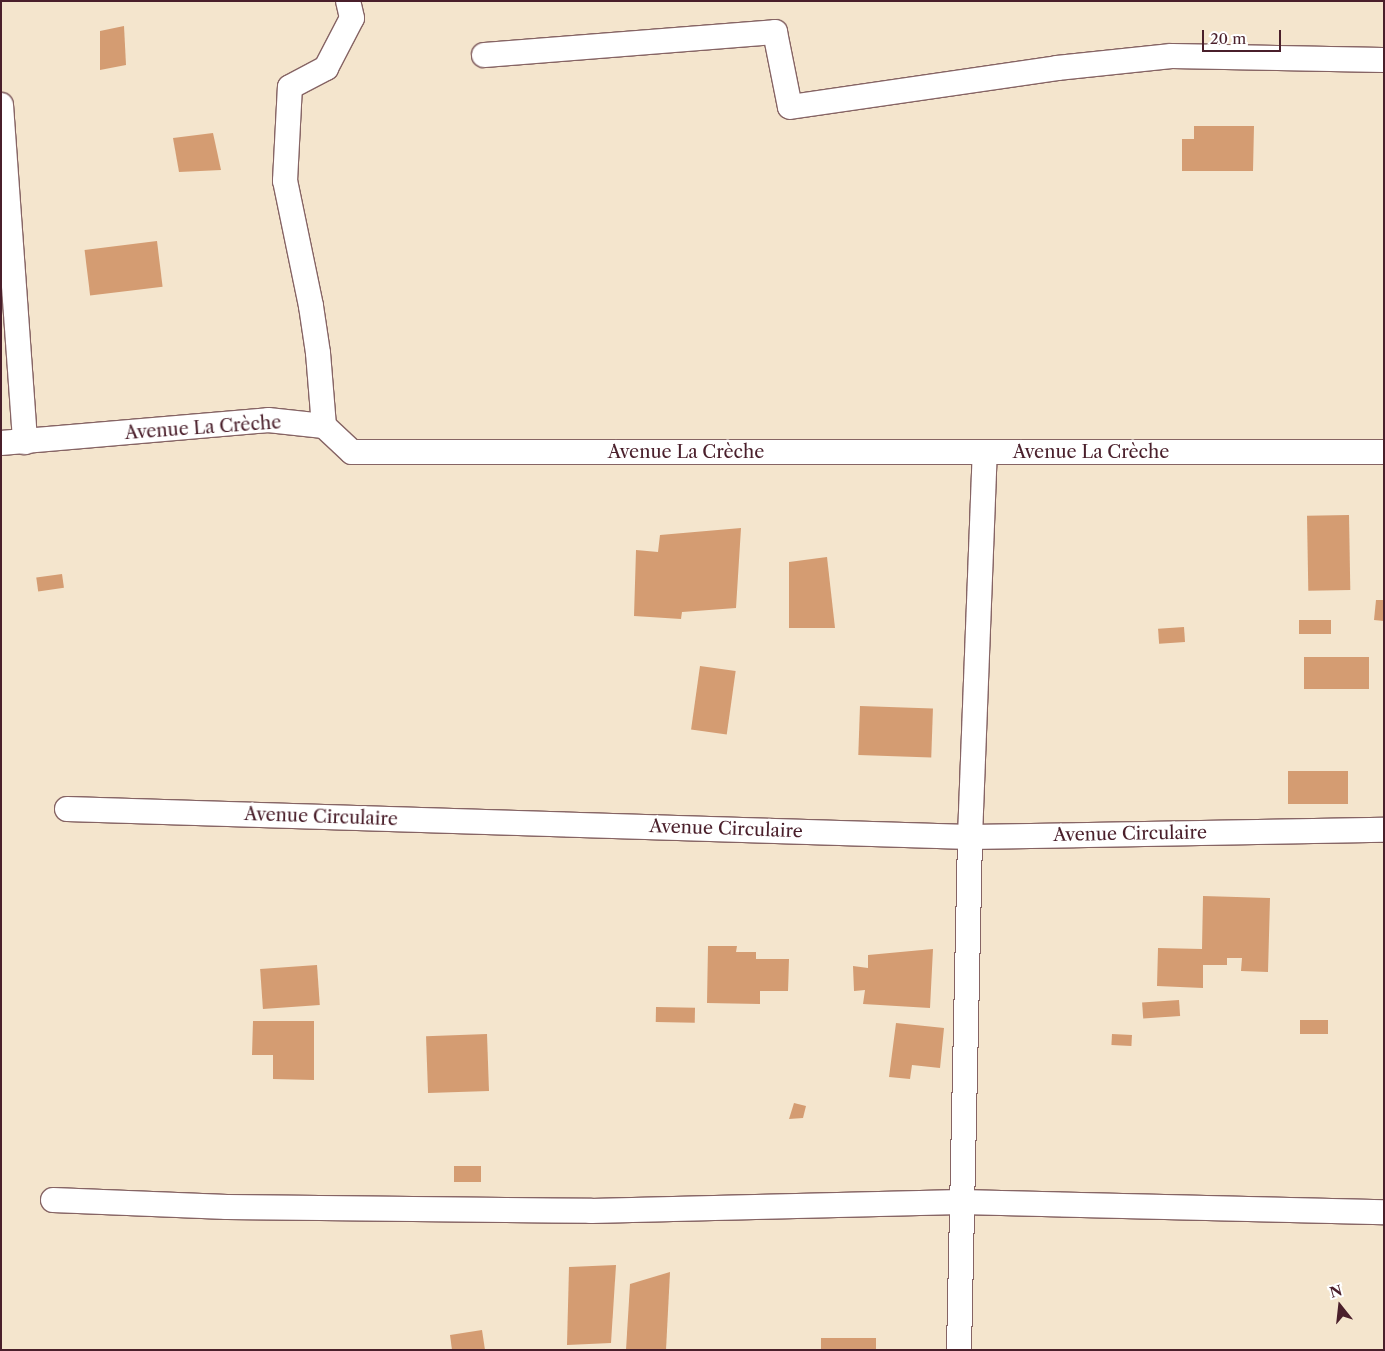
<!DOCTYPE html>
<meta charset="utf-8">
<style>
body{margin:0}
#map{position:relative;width:1385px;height:1351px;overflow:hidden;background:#f4e5cd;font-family:"Libre Caslon Text",serif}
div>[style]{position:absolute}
.building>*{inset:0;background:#d49c72;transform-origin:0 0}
.roads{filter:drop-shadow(1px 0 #866464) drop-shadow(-1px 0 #866464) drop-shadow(0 1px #866464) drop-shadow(0 -1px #866464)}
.minor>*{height:24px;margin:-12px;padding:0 12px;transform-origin:12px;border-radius:12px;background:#fff}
span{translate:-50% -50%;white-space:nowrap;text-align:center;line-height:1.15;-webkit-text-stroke:5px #fff;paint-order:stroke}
.street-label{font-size:18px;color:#4a1f2b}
.frame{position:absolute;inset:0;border:2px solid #4a1f2b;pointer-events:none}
.north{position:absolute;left:1315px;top:1281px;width:50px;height:50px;-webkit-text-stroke:4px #fff;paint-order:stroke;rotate:344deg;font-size:14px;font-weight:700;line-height:20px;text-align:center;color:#4a1f2b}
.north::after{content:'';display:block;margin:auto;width:18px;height:22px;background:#4a1f2b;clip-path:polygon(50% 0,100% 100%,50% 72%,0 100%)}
.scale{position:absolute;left:1202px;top:30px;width:79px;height:22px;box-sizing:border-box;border:2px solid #4a1f2b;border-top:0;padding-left:6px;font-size:15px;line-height:18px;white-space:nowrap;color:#4a1f2b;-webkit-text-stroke:4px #fff;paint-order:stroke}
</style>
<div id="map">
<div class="building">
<div style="clip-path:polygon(124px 26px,126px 65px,100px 70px,100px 31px)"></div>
<div style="clip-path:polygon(1194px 126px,1254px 126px,1253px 171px,1182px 171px,1182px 139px,1194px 139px)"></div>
<div style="clip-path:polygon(213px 133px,221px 170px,179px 172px,173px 138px)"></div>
<div style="left:157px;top:241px;width:46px;height:73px;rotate:83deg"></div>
<div style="left:1349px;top:515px;width:75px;height:42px;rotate:89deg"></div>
<div style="clip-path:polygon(741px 528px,736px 608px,682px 612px,681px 619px,634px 616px,636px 550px,658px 552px,660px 535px)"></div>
<div style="clip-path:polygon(827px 557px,835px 628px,789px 628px,789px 562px)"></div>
<div style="left:62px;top:574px;width:14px;height:26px;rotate:82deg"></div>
<div style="clip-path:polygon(1376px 600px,1384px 600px,1384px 621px,1374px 620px)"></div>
<div style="left:1331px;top:620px;width:14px;height:32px;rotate:90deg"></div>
<div style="left:1184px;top:627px;width:15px;height:26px;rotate:86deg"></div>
<div style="left:1369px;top:657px;width:32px;height:65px;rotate:90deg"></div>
<div style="left:700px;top:666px;width:36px;height:64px;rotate:8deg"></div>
<div style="left:860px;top:706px;width:73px;height:49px;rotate:2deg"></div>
<div style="left:1288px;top:771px;width:60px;height:33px"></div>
<div style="clip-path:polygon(1203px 896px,1270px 898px,1268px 972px,1241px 971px,1242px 958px,1227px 958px,1227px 965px,1203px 965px,1203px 988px,1157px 986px,1158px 948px,1202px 949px)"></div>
<div style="clip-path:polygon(708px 946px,737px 946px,736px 952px,756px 952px,756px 959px,789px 959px,788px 991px,760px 991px,760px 1004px,707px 1003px)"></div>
<div style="clip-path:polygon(933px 949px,930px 1008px,863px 1004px,865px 990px,854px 991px,853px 966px,868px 968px,868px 955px)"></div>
<div style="left:317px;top:965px;width:40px;height:57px;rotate:86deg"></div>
<div style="left:1179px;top:1000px;width:16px;height:37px;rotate:86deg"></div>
<div style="left:656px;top:1007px;width:39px;height:15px;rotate:1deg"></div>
<div style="left:1328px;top:1020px;width:14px;height:28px;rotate:90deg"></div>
<div style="clip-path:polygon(253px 1021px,314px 1021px,314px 1080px,273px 1079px,273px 1055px,252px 1055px)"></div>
<div style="clip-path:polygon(896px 1023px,944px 1028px,940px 1068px,912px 1065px,910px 1079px,889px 1077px)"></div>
<div style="left:487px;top:1034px;width:57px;height:61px;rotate:88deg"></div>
<div style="left:1112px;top:1034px;width:20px;height:11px;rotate:3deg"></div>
<div style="clip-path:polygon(794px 1103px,806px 1106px,803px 1118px,789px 1119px)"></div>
<div style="left:454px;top:1166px;width:27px;height:16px"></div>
<div style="clip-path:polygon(616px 1265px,611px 1343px,567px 1345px,569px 1267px)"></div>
<div style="clip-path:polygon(670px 1272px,666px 1350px,626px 1350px,630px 1284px)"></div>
<div style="clip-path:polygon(482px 1330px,485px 1350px,452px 1350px,450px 1335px)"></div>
<div style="left:876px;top:1338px;width:12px;height:55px;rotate:90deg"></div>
</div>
<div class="roads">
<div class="minor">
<div style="left:484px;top:55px;width:292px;rotate:-4.5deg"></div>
<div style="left:775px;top:32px;width:76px;rotate:78.7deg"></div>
<div style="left:790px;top:107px;width:270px;rotate:-8.3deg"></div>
<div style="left:1057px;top:68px;width:115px;rotate:-6deg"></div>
<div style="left:1171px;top:56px;width:213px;rotate:1.1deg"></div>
<div style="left:1px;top:105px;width:338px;rotate:85.9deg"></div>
<div style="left:324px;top:426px;width:73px;rotate:-94.7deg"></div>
<div style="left:318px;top:353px;width:48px;rotate:-98.5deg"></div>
<div style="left:311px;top:306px;width:128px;rotate:-101.7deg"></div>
<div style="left:285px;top:181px;width:94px;rotate:-87deg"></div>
<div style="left:290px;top:87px;width:41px;rotate:-27.8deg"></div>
<div style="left:326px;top:68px;width:56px;rotate:-62.5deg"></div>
<div style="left:352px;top:18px;width:17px;rotate:-103deg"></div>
<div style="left:1px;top:443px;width:268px;rotate:-4.9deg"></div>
<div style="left:268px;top:420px;width:56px;rotate:6.1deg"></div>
<div style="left:324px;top:426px;width:38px;rotate:43deg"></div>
<div style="left:352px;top:452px;width:1032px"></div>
<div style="left:67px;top:809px;width:903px;rotate:1.78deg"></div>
<div style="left:970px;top:837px;width:414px;rotate:-1deg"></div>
<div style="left:53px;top:1200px;width:174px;rotate:2.3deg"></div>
<div style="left:227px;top:1207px;width:364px;rotate:0.6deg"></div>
<div style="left:591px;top:1211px;width:370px;rotate:-1.4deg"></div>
<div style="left:961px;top:1202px;width:423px;rotate:1.4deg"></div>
<div style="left:959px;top:1350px;width:513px;rotate:-88.77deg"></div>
<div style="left:970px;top:837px;width:385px;rotate:-87.8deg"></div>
</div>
</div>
<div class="street-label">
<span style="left:203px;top:428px;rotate:-4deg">Avenue La Crèche</span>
<span style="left:686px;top:452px">Avenue La Crèche</span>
<span style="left:1091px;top:452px">Avenue La Crèche</span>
<span style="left:321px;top:817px;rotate:2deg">Avenue Circulaire</span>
<span style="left:726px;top:829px;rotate:2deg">Avenue Circulaire</span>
<span style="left:1130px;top:834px;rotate:-1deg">Avenue Circulaire</span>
</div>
<div class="frame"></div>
<div class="north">N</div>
<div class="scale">20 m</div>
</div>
